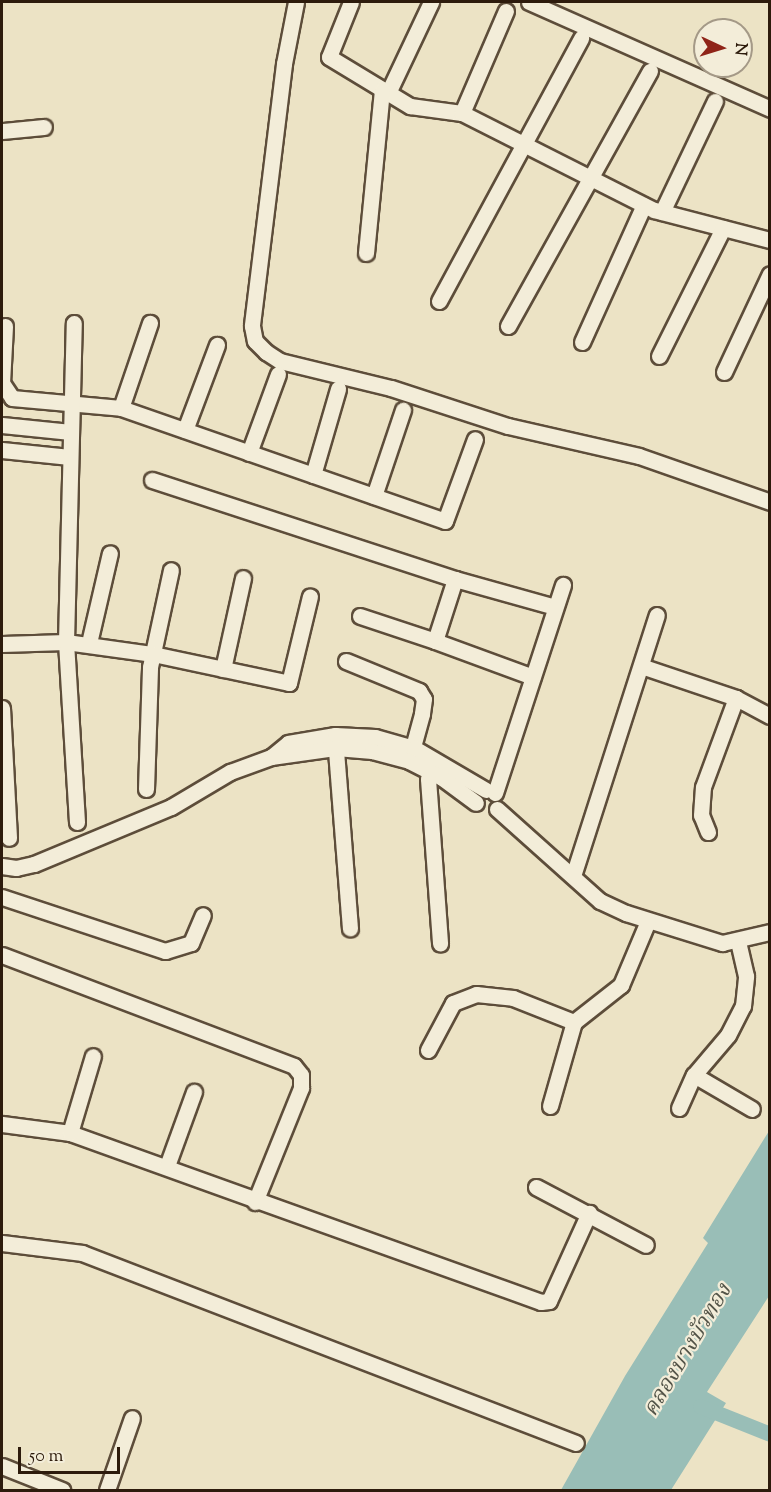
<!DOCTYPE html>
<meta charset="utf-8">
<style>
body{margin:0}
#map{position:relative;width:771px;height:1492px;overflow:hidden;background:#ece3c5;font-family:"Sorts Mill Goudy","Noto Serif Thai",serif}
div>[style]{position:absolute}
.water>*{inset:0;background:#99beb7}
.canal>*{height:15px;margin:-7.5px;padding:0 7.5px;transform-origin:7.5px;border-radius:7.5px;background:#99beb7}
.roads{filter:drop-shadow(2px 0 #5d4d3a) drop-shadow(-2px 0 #5d4d3a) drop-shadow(0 2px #5d4d3a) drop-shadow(0 -2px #5d4d3a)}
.street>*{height:15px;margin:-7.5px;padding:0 7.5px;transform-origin:7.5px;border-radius:7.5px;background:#f3edd9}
span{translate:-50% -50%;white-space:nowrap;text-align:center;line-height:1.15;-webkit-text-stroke:4.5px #f3edd9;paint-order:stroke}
.water-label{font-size:22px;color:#535448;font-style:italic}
.frame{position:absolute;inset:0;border:3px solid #2d1b0c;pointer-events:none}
.north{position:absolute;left:693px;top:18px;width:60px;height:60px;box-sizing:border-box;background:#f3edd9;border:2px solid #a49987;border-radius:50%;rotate:94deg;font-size:16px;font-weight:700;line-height:24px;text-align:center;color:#2d1b0c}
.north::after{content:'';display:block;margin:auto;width:21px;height:27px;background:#8f2418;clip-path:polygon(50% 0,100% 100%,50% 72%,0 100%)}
.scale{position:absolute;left:18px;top:1447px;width:102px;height:27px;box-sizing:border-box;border:3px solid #2d1b0c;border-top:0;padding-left:8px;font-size:18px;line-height:21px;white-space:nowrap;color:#2d1b0c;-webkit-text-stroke:4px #f3edd9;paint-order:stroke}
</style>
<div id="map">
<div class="water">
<div style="clip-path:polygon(769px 1131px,769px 1296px,707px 1392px,726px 1403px,671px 1490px,561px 1490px,625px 1376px,708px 1243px,703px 1238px)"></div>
</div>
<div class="canal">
<div style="left:700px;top:1406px;width:75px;rotate:21.8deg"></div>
</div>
<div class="roads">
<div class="street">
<div style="left:296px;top:2px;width:63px;rotate:101deg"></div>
<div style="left:284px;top:64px;width:264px;rotate:97deg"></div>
<div style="left:252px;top:326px;width:15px;rotate:79deg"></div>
<div style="left:255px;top:341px;width:16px;rotate:45deg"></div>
<div style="left:266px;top:352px;width:17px;rotate:33deg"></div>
<div style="left:280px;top:361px;width:114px;rotate:13.7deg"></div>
<div style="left:391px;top:388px;width:123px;rotate:18deg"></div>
<div style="left:508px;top:426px;width:134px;rotate:12.9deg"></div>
<div style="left:639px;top:456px;width:139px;rotate:19.3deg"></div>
<div style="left:351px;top:2px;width:59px;rotate:111.8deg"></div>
<div style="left:329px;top:57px;width:95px;rotate:31.2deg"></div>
<div style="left:410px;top:106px;width:52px;rotate:7.7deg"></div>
<div style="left:462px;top:113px;width:215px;rotate:26.8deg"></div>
<div style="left:654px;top:210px;width:120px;rotate:14.5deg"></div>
<div style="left:529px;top:2px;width:264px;rotate:23.9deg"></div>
<div style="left:388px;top:93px;width:101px;rotate:-64.7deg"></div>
<div style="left:462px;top:113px;width:111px;rotate:-66.7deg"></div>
<div style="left:2px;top:131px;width:42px;rotate:-5.4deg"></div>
<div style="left:662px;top:212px;width:123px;rotate:-64.5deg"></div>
<div style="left:366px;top:253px;width:164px;rotate:-84.4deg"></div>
<div style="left:439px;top:301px;width:299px;rotate:-61.6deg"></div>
<div style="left:5px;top:326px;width:57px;rotate:93deg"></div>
<div style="left:2px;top:383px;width:18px;rotate:56deg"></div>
<div style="left:12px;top:398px;width:109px;rotate:5.2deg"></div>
<div style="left:121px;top:408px;width:343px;rotate:19.2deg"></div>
<div style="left:445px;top:521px;width:87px;rotate:-69.9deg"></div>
<div style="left:508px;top:326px;width:292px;rotate:-60.9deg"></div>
<div style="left:582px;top:342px;width:150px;rotate:-65.7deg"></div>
<div style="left:659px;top:356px;width:143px;rotate:-63.4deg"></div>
<div style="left:724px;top:372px;width:108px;rotate:-64.9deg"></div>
<div style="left:121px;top:408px;width:90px;rotate:-71.2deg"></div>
<div style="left:2px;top:425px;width:69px;rotate:5.8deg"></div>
<div style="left:185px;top:430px;width:91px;rotate:-69.4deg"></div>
<div style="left:2px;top:450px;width:68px;rotate:5.9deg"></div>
<div style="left:249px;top:453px;width:84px;rotate:-69.8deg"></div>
<div style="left:313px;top:475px;width:90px;rotate:-73.8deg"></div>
<div style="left:152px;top:480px;width:319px;rotate:18.1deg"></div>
<div style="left:455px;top:579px;width:104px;rotate:15.6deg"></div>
<div style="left:374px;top:496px;width:91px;rotate:-71.4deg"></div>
<div style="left:455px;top:579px;width:65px;rotate:107.9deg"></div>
<div style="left:435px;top:641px;width:104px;rotate:20.2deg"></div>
<div style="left:360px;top:616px;width:79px;rotate:18.4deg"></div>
<div style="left:89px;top:643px;width:92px;rotate:-76.9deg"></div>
<div style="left:2px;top:644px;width:64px;rotate:-1.8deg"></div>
<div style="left:66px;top:642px;width:319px;rotate:-88.6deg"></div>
<div style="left:346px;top:661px;width:79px;rotate:22.3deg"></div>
<div style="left:419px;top:691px;width:9px;rotate:58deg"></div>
<div style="left:424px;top:699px;width:15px;rotate:98deg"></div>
<div style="left:422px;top:714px;width:46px;rotate:105.3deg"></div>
<div style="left:641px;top:666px;width:100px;rotate:18.6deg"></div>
<div style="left:736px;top:698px;width:38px;rotate:28deg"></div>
<div style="left:223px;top:669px;width:93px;rotate:-77.6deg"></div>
<div style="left:2px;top:708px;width:130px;rotate:86.9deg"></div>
<div style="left:335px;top:738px;width:191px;rotate:85.5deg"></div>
<div style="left:271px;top:757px;width:22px;rotate:-39deg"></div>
<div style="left:288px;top:743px;width:48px;rotate:-9.7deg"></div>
<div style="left:335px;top:735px;width:40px;rotate:2.9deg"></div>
<div style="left:375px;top:737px;width:41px;rotate:15.8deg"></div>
<div style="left:414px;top:748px;width:83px;rotate:30.3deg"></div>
<div style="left:434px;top:765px;width:15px;rotate:113deg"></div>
<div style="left:428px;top:779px;width:165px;rotate:85.8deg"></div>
<div style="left:146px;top:789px;width:122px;rotate:-88.1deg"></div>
<div style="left:150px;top:667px;width:99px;rotate:-77.8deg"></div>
<div style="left:495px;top:793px;width:219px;rotate:-71.9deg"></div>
<div style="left:497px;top:809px;width:138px;rotate:41.8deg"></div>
<div style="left:600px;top:901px;width:29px;rotate:25deg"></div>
<div style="left:626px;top:913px;width:101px;rotate:17.4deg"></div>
<div style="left:722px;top:943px;width:49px;rotate:-12.9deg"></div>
<div style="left:77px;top:822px;width:180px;rotate:-93.5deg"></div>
<div style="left:66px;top:642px;width:88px;rotate:7.9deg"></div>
<div style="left:153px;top:654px;width:139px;rotate:12deg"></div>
<div style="left:289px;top:683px;width:89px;rotate:-76.4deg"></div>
<div style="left:708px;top:832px;width:18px;rotate:-112deg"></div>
<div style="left:701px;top:815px;width:28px;rotate:-86deg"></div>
<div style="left:703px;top:787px;width:95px;rotate:-69.7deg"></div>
<div style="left:2px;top:866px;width:14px;rotate:8deg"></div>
<div style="left:16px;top:868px;width:18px;rotate:-13deg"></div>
<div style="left:34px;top:864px;width:148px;rotate:-22.6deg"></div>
<div style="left:171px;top:807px;width:69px;rotate:-30.7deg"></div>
<div style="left:230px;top:772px;width:44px;rotate:-20.1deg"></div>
<div style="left:271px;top:757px;width:66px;rotate:-7.9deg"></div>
<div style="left:336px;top:748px;width:36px;rotate:5deg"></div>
<div style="left:372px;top:751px;width:38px;rotate:15deg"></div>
<div style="left:409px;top:761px;width:37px;rotate:27deg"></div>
<div style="left:442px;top:778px;width:42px;rotate:36.3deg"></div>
<div style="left:573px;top:876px;width:274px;rotate:-72.2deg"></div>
<div style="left:2px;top:897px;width:172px;rotate:18.3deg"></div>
<div style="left:165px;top:951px;width:27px;rotate:-17deg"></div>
<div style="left:191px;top:943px;width:30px;rotate:-67deg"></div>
<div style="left:2px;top:955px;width:312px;rotate:20.8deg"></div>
<div style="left:294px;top:1066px;width:11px;rotate:52deg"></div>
<div style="left:301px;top:1075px;width:13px;rotate:90deg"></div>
<div style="left:301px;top:1088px;width:123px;rotate:112deg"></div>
<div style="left:428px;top:1050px;width:53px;rotate:-62deg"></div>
<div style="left:453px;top:1003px;width:25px;rotate:-21deg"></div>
<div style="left:476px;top:994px;width:37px;rotate:6deg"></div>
<div style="left:513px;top:998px;width:66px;rotate:21.5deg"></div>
<div style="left:574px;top:1022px;width:60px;rotate:-38.2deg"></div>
<div style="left:621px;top:985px;width:69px;rotate:-67.1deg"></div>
<div style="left:694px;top:1075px;width:67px;rotate:30.4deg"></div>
<div style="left:550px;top:1106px;width:87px;rotate:-74.1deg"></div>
<div style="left:679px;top:1108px;width:36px;rotate:-66deg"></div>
<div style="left:694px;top:1075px;width:52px;rotate:-49.6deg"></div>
<div style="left:728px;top:1035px;width:33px;rotate:-63deg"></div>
<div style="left:743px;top:1006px;width:30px;rotate:-84deg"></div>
<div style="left:746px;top:976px;width:36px;rotate:-103deg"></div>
<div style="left:2px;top:1124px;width:69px;rotate:7.5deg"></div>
<div style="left:70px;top:1133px;width:500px;rotate:19.74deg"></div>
<div style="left:541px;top:1302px;width:8px;rotate:-7deg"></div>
<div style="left:549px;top:1301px;width:97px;rotate:-65.6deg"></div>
<div style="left:70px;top:1133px;width:80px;rotate:-73.4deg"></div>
<div style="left:167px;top:1166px;width:79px;rotate:-70deg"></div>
<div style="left:536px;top:1187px;width:124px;rotate:27.8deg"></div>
<div style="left:2px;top:1243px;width:81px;rotate:7.1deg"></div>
<div style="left:82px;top:1253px;width:529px;rotate:21.04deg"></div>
<div style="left:2px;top:1466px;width:65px;rotate:21.8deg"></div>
<div style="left:107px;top:1490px;width:76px;rotate:-70.9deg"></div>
</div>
</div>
<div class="water-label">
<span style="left:689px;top:1351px;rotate:-59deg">คลองบางบัวทอง</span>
</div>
<div class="frame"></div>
<div class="north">N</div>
<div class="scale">50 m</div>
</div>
